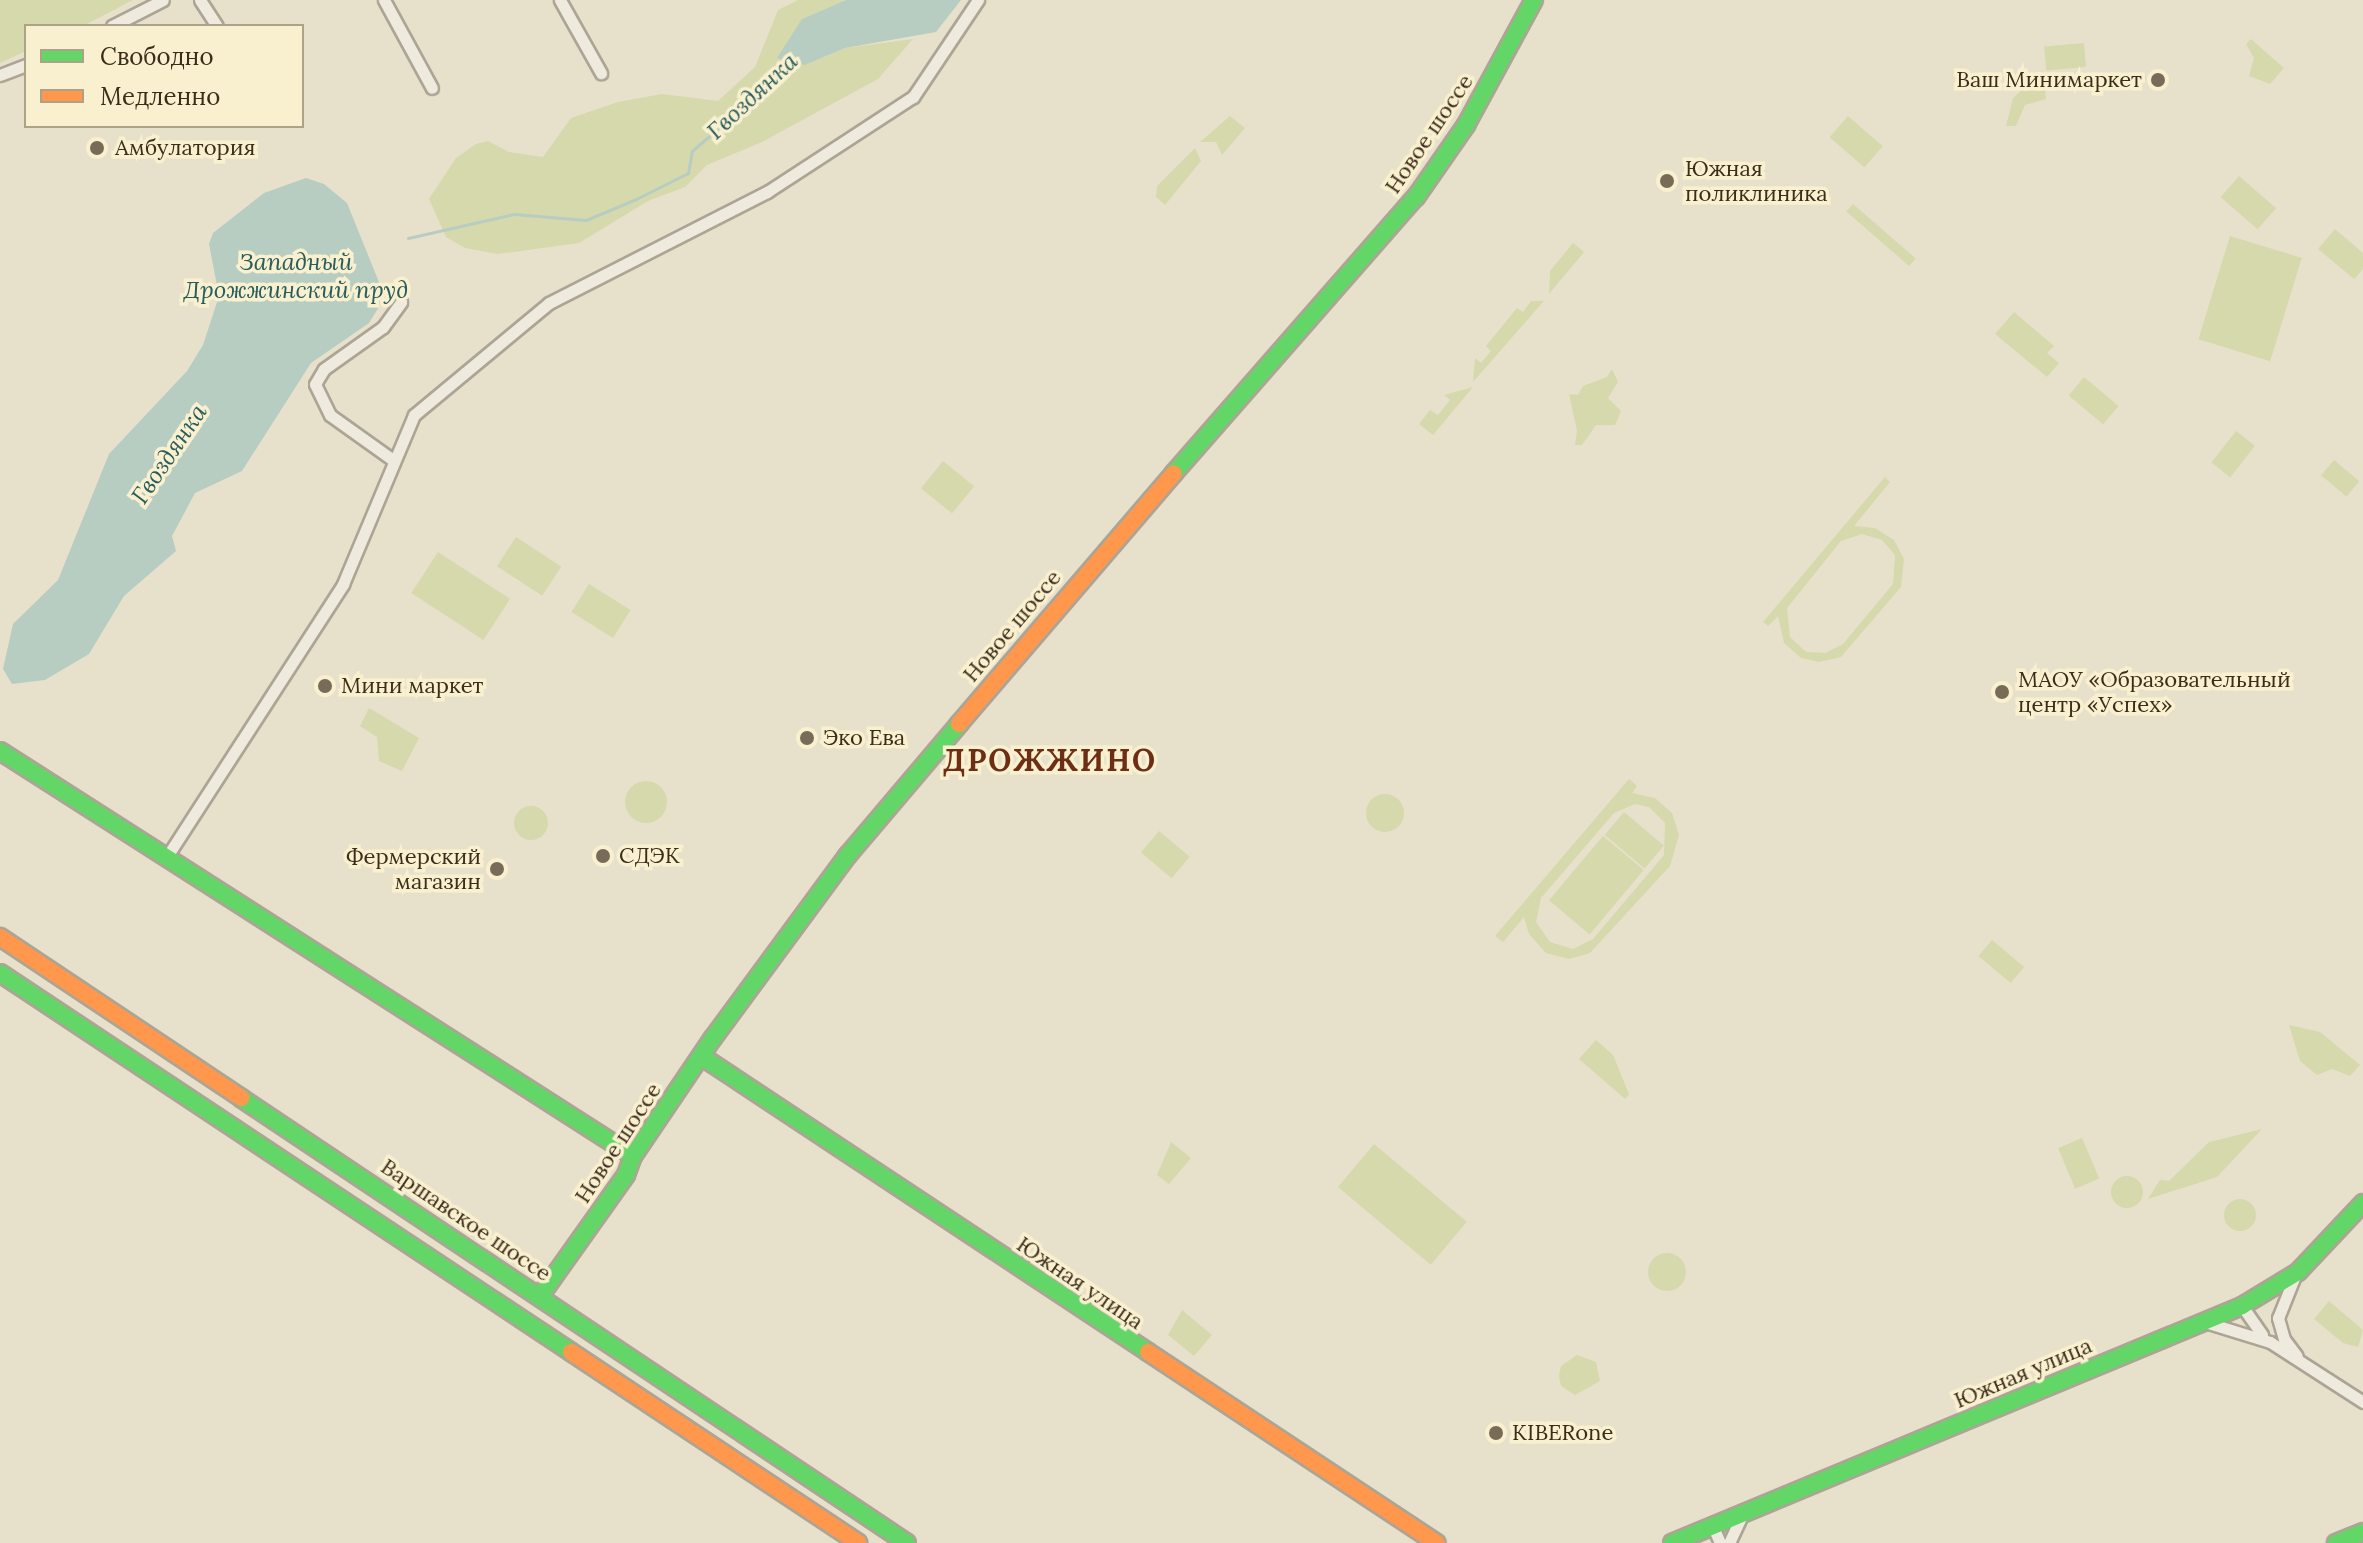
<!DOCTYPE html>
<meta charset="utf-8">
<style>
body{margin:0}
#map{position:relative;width:2363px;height:1543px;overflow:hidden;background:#e7e1cb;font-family:Lora,serif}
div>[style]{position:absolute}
.green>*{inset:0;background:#d5d9ab;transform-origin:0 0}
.round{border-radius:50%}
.water>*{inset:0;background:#b7cdc1}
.stream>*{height:3px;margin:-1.5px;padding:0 1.5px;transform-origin:1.5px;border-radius:1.5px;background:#b7cdc1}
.roads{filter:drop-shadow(2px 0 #aca495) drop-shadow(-2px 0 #aca495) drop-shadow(0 2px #aca495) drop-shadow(0 -2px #aca495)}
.street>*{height:11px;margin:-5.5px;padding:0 5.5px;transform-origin:5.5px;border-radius:5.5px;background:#eeeade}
.fast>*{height:16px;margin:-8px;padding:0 8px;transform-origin:8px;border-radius:8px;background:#63d668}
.slow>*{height:16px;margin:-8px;padding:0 8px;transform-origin:8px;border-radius:8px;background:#ff974d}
.dots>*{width:22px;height:22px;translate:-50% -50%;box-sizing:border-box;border:4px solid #f9f0cf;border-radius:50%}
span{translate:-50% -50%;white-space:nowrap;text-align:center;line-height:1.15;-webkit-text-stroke:7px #f9f0cf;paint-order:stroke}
.poi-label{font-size:22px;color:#3c2d1b}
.right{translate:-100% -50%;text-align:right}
.left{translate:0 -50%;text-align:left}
.street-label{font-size:22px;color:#3c2d1b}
.water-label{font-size:24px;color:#295d5d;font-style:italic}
.district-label{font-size:30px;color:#6d2e15;font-weight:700;letter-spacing:2px}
.legend{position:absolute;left:24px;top:24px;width:280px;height:104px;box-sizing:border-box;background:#f9f0cf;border:2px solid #ada287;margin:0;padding:10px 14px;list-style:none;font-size:24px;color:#3c2d1b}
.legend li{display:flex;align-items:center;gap:16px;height:40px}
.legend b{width:40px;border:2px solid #ada287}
</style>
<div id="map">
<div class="green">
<div style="clip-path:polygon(0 0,133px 0,83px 26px,26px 26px,26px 51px,0 63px)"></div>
<div style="clip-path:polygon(798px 0,846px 0,802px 19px,805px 65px,845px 48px,913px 39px,878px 79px,762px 142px,707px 165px,685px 187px,648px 201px,579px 243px,498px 254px,465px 248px,446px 237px,429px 199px,456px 158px,476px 144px,488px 141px,509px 152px,543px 157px,571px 118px,618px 102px,662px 94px,718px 101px,755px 67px,778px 10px)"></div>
<div style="clip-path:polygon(2251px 39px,2284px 68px,2270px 84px,2249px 76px,2254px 58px,2246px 44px)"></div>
<div style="left:2084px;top:43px;width:24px;height:40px;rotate:85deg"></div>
<div style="clip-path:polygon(2044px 82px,2046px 99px,2025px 105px,2016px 126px,2006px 126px,2013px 98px,2024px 88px)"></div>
<div style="clip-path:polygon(1230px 116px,1245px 128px,1222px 155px,1216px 142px,1200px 142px)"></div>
<div style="left:1848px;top:116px;width:46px;height:28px;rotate:41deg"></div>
<div style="clip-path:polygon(1195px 148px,1201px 161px,1165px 205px,1156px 197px,1157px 186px)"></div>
<div style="left:2239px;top:176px;width:49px;height:28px;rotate:41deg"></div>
<div style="left:1853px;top:204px;width:83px;height:10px;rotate:41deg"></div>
<div style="clip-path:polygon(2335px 229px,2363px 253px,2363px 269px,2354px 279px,2318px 249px)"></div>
<div style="left:2230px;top:236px;width:75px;height:108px;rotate:17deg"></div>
<div style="clip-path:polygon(1573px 243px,1584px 252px,1549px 294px,1550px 271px)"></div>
<div style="clip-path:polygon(1531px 301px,1544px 301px,1473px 382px,1475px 358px,1481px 363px,1491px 351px,1486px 346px,1517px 308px,1523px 312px)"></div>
<div style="clip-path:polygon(2014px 312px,2054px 346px,2047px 353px,2059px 363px,2047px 377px,1995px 334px)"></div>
<div style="clip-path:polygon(1612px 369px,1618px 382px,1608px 398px,1621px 411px,1615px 425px,1596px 425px,1582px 445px,1575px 445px,1577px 431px,1569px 394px,1578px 395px,1583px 386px,1607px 377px)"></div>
<div style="left:2084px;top:377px;width:45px;height:24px;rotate:40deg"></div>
<div style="clip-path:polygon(1473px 387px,1433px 435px,1419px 424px,1430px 410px,1438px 415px,1450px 400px,1444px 395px)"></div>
<div style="left:2236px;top:431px;width:24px;height:40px;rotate:38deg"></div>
<div style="left:2334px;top:460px;width:33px;height:20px;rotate:40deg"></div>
<div style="left:943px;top:461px;width:40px;height:35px;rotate:39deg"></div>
<div style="clip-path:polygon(evenodd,1885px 477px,1890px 482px,1854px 526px,1875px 528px,1894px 540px,1904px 559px,1901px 587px,1841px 657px,1819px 662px,1801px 658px,1784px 643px,1778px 616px,1768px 626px,1763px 622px,1885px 477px,1862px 534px,1882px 540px,1895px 555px,1893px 584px,1843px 644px,1825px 653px,1806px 652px,1790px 637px,1787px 608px,1841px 541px,1862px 534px)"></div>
<div style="left:516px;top:537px;width:54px;height:35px;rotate:33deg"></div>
<div style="left:438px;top:552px;width:86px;height:49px;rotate:33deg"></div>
<div style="left:589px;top:584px;width:49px;height:33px;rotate:32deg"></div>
<div style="clip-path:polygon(369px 708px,419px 738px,402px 771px,379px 761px,377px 737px,360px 726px)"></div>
<div style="clip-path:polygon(evenodd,1629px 779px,1637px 786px,1632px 793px,1655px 798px,1672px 813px,1679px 835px,1670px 866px,1590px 953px,1569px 959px,1546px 953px,1529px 934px,1524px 917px,1503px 942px,1495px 936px,1629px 779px,1635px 804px,1649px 807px,1665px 823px,1664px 855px,1593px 939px,1573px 949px,1550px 942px,1536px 922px,1541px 898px,1614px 813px,1635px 804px)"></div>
<div class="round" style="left:625px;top:781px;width:42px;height:42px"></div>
<div class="round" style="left:1366px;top:794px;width:38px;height:38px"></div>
<div class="round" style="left:514px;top:806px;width:34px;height:34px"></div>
<div style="left:1624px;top:812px;width:52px;height:30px;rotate:40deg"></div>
<div style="left:1159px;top:831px;width:40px;height:28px;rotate:40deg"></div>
<div style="left:1603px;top:836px;width:53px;height:84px;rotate:40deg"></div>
<div style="left:1992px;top:940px;width:42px;height:21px;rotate:40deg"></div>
<div style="clip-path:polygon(2289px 1025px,2320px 1032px,2360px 1065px,2350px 1076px,2332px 1069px,2317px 1075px,2300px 1061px)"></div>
<div style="clip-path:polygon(1596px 1040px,1613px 1055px,1629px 1094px,1625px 1099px,1579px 1059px)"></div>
<div style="clip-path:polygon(2262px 1129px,2217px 1177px,2148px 1199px,2160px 1180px,2169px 1181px,2209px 1142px)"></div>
<div style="left:2082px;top:1138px;width:44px;height:26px;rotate:67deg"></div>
<div style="clip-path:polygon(1171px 1142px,1191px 1158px,1169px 1184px,1157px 1175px)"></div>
<div style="left:1374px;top:1144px;width:121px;height:56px;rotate:40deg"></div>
<div class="round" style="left:2111px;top:1176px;width:32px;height:32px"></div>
<div class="round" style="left:2224px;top:1199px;width:32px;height:32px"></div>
<div class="round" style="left:1648px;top:1253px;width:38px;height:38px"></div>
<div style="clip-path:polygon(2329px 1301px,2363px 1330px,2358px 1347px,2343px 1343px,2314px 1319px)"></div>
<div style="clip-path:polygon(1182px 1310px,1212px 1335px,1194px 1356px,1168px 1335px)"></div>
<div style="clip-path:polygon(1577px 1355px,1596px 1362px,1600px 1381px,1575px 1395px,1561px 1386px,1559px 1376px,1561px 1366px)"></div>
</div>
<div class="water">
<div style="clip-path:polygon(846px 0,961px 0,936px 32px,845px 48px,805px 65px,777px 58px,802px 19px)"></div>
<div style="clip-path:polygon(306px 178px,324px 184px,347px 203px,381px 287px,379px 307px,369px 323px,311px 363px,242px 471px,195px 493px,172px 536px,176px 551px,124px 596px,89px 654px,45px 680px,12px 684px,3px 669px,13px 624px,58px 580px,109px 454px,187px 371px,203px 345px,219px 296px,209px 244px,213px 233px,264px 193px)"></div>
</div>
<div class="stream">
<div style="left:408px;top:238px;width:109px;rotate:-12.8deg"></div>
<div style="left:514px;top:214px;width:72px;rotate:4.8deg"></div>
<div style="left:586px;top:220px;width:54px;rotate:-22.8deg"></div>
<div style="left:636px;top:199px;width:58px;rotate:-26.6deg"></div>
<div style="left:688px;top:173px;width:22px;rotate:-80deg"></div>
<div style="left:692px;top:151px;width:133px;rotate:-41deg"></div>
</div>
<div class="roads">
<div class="street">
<div style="left:200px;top:0;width:31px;rotate:57deg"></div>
<div style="left:384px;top:0;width:100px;rotate:61.4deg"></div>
<div style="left:560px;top:0;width:84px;rotate:60.7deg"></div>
<div style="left:112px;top:26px;width:57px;rotate:-27deg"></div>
<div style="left:0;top:75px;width:28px;rotate:-21deg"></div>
<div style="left:393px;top:460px;width:77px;rotate:-144.5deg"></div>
<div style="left:330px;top:415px;width:34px;rotate:-116deg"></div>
<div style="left:315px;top:384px;width:17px;rotate:-59deg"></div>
<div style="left:324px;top:369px;width:72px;rotate:-35.4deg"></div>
<div style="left:383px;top:327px;width:31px;rotate:-54deg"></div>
<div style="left:166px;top:858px;width:326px;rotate:-57.1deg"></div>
<div style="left:343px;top:584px;width:183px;rotate:-67.2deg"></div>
<div style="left:414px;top:415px;width:175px;rotate:-39.7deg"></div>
<div style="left:549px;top:303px;width:245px;rotate:-27deg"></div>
<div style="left:767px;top:192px;width:174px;rotate:-33.1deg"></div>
<div style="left:913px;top:97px;width:117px;rotate:-56.2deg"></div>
<div style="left:2294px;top:1278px;width:43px;rotate:111.8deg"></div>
<div style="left:2278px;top:1318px;width:22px;rotate:74deg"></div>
<div style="left:2284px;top:1339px;width:21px;rotate:53deg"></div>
<div style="left:2242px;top:1306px;width:35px;rotate:55deg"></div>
<div style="left:2205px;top:1322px;width:68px;rotate:17.1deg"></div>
<div style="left:2270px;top:1342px;width:111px;rotate:32.8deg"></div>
<div style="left:1713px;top:1527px;width:17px;rotate:66deg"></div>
<div style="left:1729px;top:1543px;width:31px;rotate:-65deg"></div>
</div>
<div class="fast">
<div style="left:1174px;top:473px;width:367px;rotate:-48.8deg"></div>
<div style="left:1416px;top:197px;width:88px;rotate:-55.2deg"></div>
<div style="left:1466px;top:125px;width:142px;rotate:-61.5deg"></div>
<div style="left:0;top:751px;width:751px;rotate:32.61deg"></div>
<div style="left:0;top:973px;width:685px;rotate:33.57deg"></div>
<div style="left:701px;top:1056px;width:536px;rotate:33.51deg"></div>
<div style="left:241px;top:1098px;width:801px;rotate:33.75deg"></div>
<div style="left:540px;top:1296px;width:148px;rotate:-54.6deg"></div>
<div style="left:626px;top:1175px;width:20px;rotate:-70deg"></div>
<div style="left:633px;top:1156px;width:143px;rotate:-55.9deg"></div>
<div style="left:713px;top:1038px;width:227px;rotate:-53.6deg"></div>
<div style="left:848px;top:855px;width:172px;rotate:-49.7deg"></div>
<div style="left:1672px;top:1543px;width:617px;rotate:-22.58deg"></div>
<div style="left:2242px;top:1306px;width:66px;rotate:-31.3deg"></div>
<div style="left:2298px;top:1272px;width:95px;rotate:-46.7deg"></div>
<div style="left:2336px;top:1543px;width:29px;rotate:-22deg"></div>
</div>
<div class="slow">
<div style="left:959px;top:724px;width:330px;rotate:-49.4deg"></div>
<div style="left:0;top:937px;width:290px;rotate:33.7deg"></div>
<div style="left:571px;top:1352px;width:345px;rotate:33.6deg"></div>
<div style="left:1148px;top:1352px;width:346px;rotate:33.5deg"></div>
</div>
</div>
<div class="dots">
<div style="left:2158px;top:80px;background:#786c59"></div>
<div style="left:97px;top:148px;background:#786c59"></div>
<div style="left:1667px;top:181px;background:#786c59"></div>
<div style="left:325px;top:686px;background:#786c59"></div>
<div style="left:2002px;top:692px;background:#786c59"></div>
<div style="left:807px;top:738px;background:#786c59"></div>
<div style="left:603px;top:856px;background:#786c59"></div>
<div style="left:497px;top:869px;background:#786c59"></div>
<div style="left:1496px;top:1433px;background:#786c59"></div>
</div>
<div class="poi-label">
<span class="right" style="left:2142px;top:80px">Ваш Минимаркет</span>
<span class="left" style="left:115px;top:148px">Амбулатория</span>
<span class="left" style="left:1685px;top:181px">Южная<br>поликлиника</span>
<span class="left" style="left:2018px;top:692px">МАОУ «Образовательный<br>центр «Успех»</span>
<span class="left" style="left:341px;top:686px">Мини маркет</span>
<span class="left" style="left:823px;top:738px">Эко Ева</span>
<span class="right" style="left:481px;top:869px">Фермерский<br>магазин</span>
<span class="left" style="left:619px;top:856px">СДЭК</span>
<span class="left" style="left:1512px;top:1433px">KIBERone</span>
</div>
<div class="street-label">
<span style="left:1429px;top:134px;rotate:-56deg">Новое шоссе</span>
<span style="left:1012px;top:626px;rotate:-50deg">Новое шоссе</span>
<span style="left:618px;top:1143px;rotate:-57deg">Новое шоссе</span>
<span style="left:466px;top:1220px;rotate:34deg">Варшавское шоссе</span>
<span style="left:1080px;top:1283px;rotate:34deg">Южная улица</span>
<span style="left:2023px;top:1373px;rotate:-23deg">Южная улица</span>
</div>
<div class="water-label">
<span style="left:752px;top:96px;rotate:-43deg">Гвоздянка</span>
<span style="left:296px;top:276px">Западный<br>Дрожжинский пруд</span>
<span style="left:169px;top:454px;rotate:-56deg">Гвоздянка</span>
</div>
<div class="district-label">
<span style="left:1050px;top:760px">ДРОЖЖИНО</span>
</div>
<ul class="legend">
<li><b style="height:10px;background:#63d668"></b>Свободно</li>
<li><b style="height:10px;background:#ff974d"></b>Медленно</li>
</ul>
</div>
